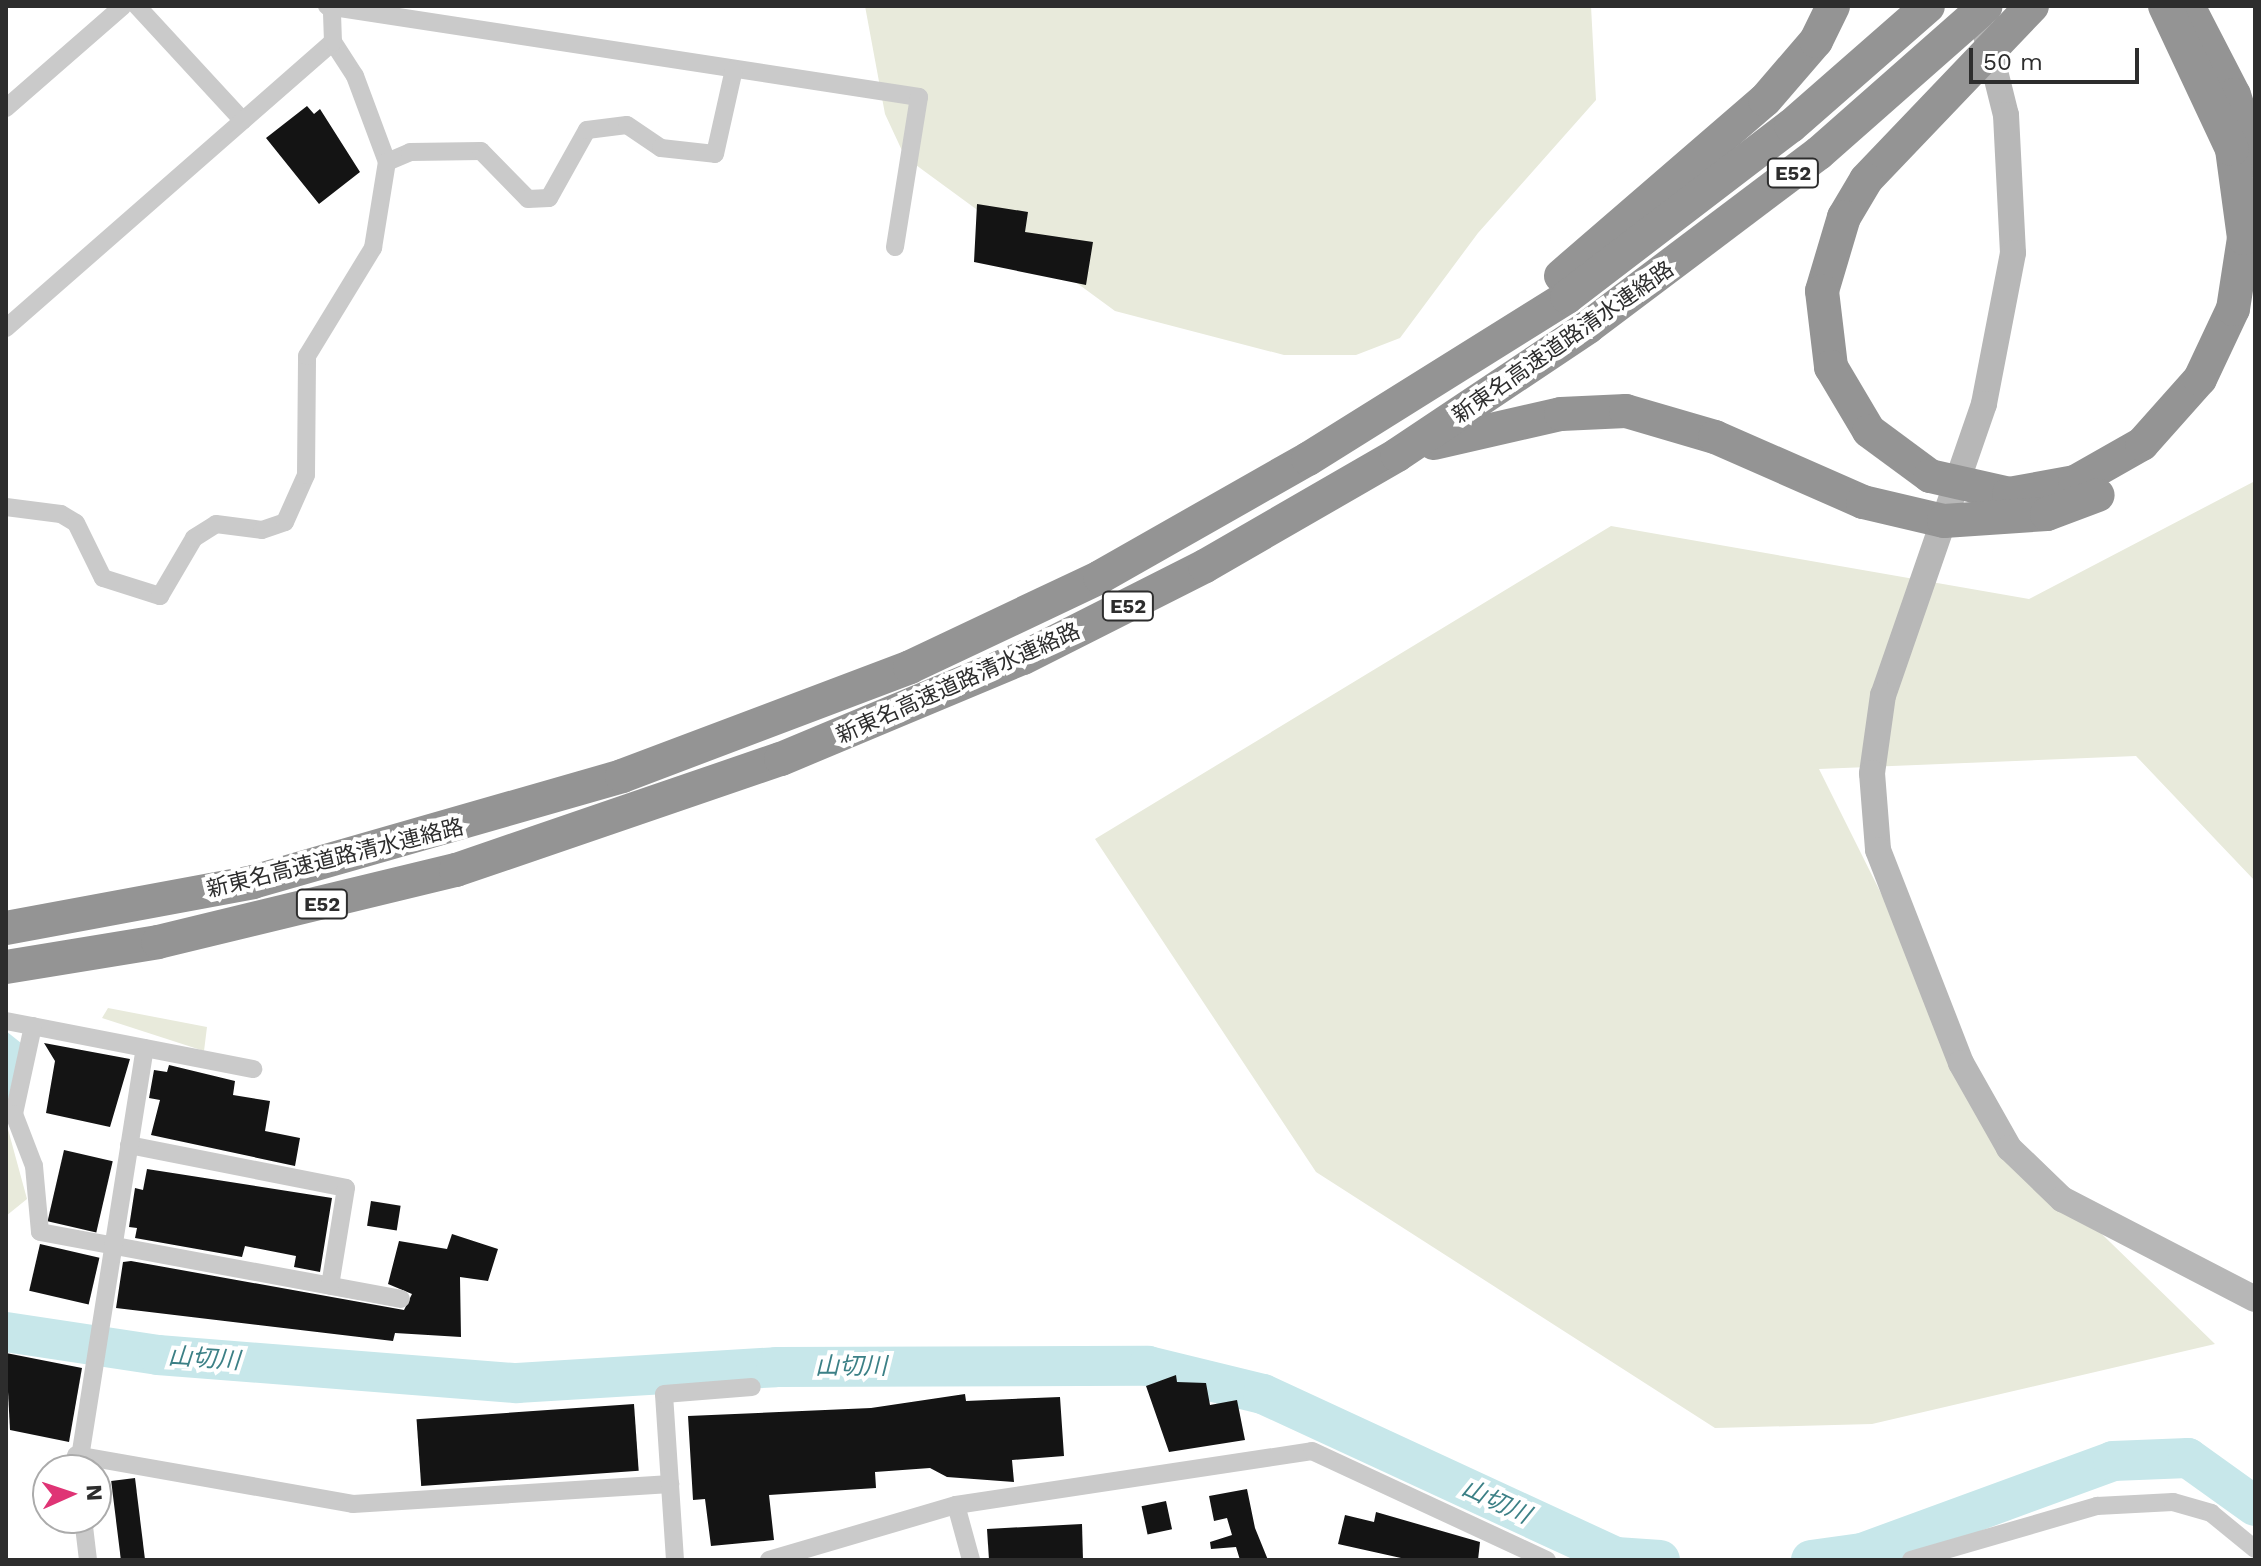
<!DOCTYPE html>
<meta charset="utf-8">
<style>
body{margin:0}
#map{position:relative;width:2261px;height:1566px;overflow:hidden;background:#fff;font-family:"Work Sans","Noto Sans JP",sans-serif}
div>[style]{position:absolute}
.green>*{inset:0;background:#e8eadb}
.water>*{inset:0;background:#c7e7ea}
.river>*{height:40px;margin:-20px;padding:0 20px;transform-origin:20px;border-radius:20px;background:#c7e7ea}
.building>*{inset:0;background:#141414;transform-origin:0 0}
.street>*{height:18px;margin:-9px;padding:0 9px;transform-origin:9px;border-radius:9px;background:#cacaca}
.secondary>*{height:26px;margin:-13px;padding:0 13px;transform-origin:13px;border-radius:13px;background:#b7b7b7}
.highway>*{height:34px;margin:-17px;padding:0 17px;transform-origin:17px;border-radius:17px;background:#949494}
.highway-bridge>*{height:34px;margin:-17px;padding:0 17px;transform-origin:17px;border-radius:17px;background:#949494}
span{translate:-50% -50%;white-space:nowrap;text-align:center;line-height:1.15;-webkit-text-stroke:8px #fff;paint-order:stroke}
.shield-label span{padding:2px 6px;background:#fff;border:2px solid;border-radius:6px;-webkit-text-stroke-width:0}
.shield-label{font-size:20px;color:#2d2d2d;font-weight:700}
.street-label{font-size:22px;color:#2d2d2d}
.water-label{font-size:24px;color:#3c8086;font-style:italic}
.frame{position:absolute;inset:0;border:8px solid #2d2d2d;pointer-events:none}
.north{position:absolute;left:32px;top:1454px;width:80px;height:80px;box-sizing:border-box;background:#fff;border:2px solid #ababab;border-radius:50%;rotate:87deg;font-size:22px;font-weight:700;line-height:32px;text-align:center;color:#2d2d2d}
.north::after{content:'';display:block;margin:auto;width:28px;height:36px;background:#df3475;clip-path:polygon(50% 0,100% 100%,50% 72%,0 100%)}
.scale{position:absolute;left:1969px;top:48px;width:170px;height:36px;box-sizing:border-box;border:4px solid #2d2d2d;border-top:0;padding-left:10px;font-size:24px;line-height:28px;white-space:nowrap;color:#2d2d2d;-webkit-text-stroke:6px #fff;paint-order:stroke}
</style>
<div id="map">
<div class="green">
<div style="clip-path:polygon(865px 6px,1591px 6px,1596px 100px,1478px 233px,1400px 338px,1356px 355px,1284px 355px,1115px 311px,905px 157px,885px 114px)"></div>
<div style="clip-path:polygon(2255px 481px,2255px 881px,2136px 756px,1819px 769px,2003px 1138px,2215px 1344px,1872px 1424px,1715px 1428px,1316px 1172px,1095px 839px,1611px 526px,2029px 599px)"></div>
<div style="clip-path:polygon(108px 1008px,207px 1027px,204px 1051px,102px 1018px)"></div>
<div style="clip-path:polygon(6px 1122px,27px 1199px,6px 1216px)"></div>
</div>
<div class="water">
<div style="clip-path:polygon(6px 1031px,21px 1043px,6px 1110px)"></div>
</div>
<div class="river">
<div style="left:6px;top:1332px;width:154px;rotate:8.6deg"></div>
<div style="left:158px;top:1355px;width:360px;rotate:4.5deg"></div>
<div style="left:517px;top:1383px;width:259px;rotate:-3.5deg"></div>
<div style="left:776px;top:1367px;width:372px;rotate:-0.2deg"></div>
<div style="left:1148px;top:1366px;width:118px;rotate:13.7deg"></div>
<div style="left:1263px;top:1394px;width:389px;rotate:24.8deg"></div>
<div style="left:1616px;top:1557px;width:44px;rotate:3.9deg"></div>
<div style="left:1811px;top:1560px;width:51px;rotate:-7.8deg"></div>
<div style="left:1862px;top:1553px;width:267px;rotate:-20.1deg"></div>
<div style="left:2113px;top:1461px;width:75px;rotate:-2.3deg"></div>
<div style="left:2188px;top:1458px;width:82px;rotate:35.6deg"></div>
</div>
<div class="building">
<div style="clip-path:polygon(307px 106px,314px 114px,320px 109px,360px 172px,319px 204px,266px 138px)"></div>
<div style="clip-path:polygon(977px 204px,1028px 212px,1025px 232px,1093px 242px,1086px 285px,974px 262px)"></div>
<div style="clip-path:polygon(44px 1043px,130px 1059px,110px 1127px,46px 1113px,55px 1061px)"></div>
<div style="clip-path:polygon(169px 1065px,235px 1081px,233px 1095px,270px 1101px,265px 1131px,300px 1138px,295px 1166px,151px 1135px,160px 1100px,149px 1098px,154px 1070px,167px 1072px)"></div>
<div style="left:64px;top:1150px;width:50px;height:73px;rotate:13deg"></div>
<div style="clip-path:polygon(147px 1169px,332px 1198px,320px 1272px,294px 1267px,296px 1256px,245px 1246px,242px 1257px,135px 1238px,137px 1228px,129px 1227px,135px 1188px,143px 1190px)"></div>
<div style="left:371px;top:1201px;width:30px;height:25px;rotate:9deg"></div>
<div style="clip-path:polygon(452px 1234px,498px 1249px,488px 1281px,460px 1277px,461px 1337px,395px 1333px,393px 1341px,116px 1308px,123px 1262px,131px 1261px,404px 1310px,412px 1294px,388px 1284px,399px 1241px,447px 1249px)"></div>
<div style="left:40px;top:1244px;width:61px;height:48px;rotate:13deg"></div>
<div style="clip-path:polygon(6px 1353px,82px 1368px,69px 1442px,10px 1430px)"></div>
<div style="clip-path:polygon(1176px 1375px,1177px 1382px,1206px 1383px,1210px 1405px,1237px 1400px,1245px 1440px,1169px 1452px,1146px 1386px)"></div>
<div style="clip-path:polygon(965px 1394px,966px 1401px,1060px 1397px,1064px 1456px,1012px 1460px,1014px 1482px,947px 1477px,930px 1468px,875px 1472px,876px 1488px,769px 1495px,774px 1540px,711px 1546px,705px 1499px,693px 1500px,688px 1416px,871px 1408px)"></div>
<div style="left:634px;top:1404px;width:67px;height:218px;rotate:86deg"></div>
<div style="left:135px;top:1478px;width:83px;height:24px;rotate:83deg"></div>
<div style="clip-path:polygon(1247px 1489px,1255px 1528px,1268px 1560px,1240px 1560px,1236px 1547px,1211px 1549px,1210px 1542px,1232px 1535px,1227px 1518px,1214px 1521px,1209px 1496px)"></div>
<div style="left:1166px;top:1501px;width:29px;height:25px;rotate:78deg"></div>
<div style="clip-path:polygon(1376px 1512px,1480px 1542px,1478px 1560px,1410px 1560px,1338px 1544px,1345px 1515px,1374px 1522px)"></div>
<div style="clip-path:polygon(1082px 1524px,1083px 1560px,989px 1560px,987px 1529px)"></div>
</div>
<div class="street">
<div style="left:137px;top:6px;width:156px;rotate:47.3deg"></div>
<div style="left:327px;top:6px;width:599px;rotate:8.74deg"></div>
<div style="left:919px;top:97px;width:152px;rotate:99.1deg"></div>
<div style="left:333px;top:42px;width:40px;rotate:57.1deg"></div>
<div style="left:355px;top:76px;width:92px;rotate:69.6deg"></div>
<div style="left:6px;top:108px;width:155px;rotate:-41.1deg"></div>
<div style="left:6px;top:328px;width:434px;rotate:-41.2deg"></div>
<div style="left:333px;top:42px;width:31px;rotate:-92deg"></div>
<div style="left:6px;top:507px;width:55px;rotate:7.3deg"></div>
<div style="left:61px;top:514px;width:17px;rotate:31deg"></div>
<div style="left:76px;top:523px;width:61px;rotate:63.9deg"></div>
<div style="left:103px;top:578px;width:60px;rotate:17.5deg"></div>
<div style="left:160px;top:596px;width:67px;rotate:-59.6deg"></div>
<div style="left:194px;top:538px;width:26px;rotate:-32deg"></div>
<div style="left:216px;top:524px;width:46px;rotate:7.4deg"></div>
<div style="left:262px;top:530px;width:24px;rotate:-19deg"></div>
<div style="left:285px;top:522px;width:51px;rotate:-65.9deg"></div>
<div style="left:306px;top:475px;width:119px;rotate:-89.5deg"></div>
<div style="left:307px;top:356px;width:127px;rotate:-58.6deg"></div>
<div style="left:373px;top:248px;width:87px;rotate:-80.8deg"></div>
<div style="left:387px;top:162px;width:25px;rotate:-23deg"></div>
<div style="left:410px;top:152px;width:71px;rotate:-0.8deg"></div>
<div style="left:481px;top:151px;width:67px;rotate:45.6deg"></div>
<div style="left:528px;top:199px;width:21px;rotate:-3deg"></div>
<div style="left:549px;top:198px;width:78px;rotate:-60.8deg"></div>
<div style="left:587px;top:130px;width:40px;rotate:-7.1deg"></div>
<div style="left:627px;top:125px;width:41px;rotate:34.1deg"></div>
<div style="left:661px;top:148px;width:54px;rotate:6.3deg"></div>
<div style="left:715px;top:154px;width:87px;rotate:-77.4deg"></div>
<div style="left:6px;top:1021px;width:252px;rotate:11deg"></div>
<div style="left:33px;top:1026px;width:90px;rotate:102.2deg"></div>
<div style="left:14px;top:1114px;width:56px;rotate:69deg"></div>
<div style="left:34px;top:1166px;width:66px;rotate:84.8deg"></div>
<div style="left:40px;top:1232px;width:367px;rotate:10.5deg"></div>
<div style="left:129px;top:1145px;width:221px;rotate:11.2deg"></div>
<div style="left:346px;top:1188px;width:99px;rotate:99.3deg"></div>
<div style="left:76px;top:1455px;width:281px;rotate:10deg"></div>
<div style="left:353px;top:1504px;width:318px;rotate:-3.6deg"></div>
<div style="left:78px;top:1470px;width:427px;rotate:-81deg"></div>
<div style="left:956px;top:1505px;width:57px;rotate:74.7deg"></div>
<div style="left:83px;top:1518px;width:42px;rotate:83.2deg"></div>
<div style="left:675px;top:1560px;width:166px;rotate:-93.8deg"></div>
<div style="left:664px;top:1394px;width:88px;rotate:-4.5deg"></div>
<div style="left:769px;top:1560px;width:195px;rotate:-16.4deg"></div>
<div style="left:956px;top:1505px;width:360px;rotate:-8.6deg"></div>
<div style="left:1312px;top:1451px;width:259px;rotate:24.9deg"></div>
<div style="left:1911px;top:1560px;width:194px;rotate:-16.2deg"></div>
<div style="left:2097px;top:1506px;width:76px;rotate:-3deg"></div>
<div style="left:2173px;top:1502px;width:40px;rotate:16deg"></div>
<div style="left:2211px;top:1513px;width:57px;rotate:39.3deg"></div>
</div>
<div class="secondary">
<div style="left:1986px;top:35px;width:82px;rotate:76deg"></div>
<div style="left:2006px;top:115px;width:138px;rotate:87.1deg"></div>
<div style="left:2013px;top:253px;width:154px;rotate:100.9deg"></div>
<div style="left:1984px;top:404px;width:308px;rotate:109.1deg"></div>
<div style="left:1883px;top:695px;width:79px;rotate:98deg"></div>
<div style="left:1872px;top:773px;width:77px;rotate:85.5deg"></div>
<div style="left:1878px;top:850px;width:229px;rotate:68.7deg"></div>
<div style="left:1961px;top:1063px;width:98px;rotate:60.5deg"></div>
<div style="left:2009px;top:1148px;width:74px;rotate:43.9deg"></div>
<div style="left:2062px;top:1199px;width:217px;rotate:27.4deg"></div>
</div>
<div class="highway">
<div style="left:2188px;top:6px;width:100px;rotate:62.7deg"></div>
<div style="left:2234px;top:95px;width:69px;rotate:72.3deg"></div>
<div style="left:1561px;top:276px;width:269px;rotate:-40.8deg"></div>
<div style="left:1765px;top:100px;width:78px;rotate:-49.2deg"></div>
<div style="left:1816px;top:41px;width:39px;rotate:-64deg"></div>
<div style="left:1434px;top:443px;width:130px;rotate:-12.9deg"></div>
<div style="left:1561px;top:414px;width:65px;rotate:-2.6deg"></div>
<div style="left:6px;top:928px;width:251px;rotate:-10.5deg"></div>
<div style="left:253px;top:882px;width:384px;rotate:-16deg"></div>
<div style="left:622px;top:776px;width:308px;rotate:-20.7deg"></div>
<div style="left:910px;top:667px;width:210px;rotate:-25.3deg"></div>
<div style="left:1100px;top:577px;width:239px;rotate:-29.6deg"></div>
<div style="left:1308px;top:459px;width:305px;rotate:-32deg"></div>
<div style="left:1567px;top:297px;width:282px;rotate:-37.4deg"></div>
<div style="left:1791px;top:126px;width:182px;rotate:-41.2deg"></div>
<div style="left:6px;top:967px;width:154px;rotate:-9.3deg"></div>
<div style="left:158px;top:942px;width:307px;rotate:-13.6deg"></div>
<div style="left:456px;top:870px;width:343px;rotate:-18.9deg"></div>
<div style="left:781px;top:759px;width:262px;rotate:-22.7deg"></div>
<div style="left:1023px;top:658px;width:204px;rotate:-26.8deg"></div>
<div style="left:1205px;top:566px;width:222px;rotate:-30deg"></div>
<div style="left:1397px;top:455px;width:230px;rotate:-33.8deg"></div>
</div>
<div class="highway-bridge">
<div style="left:2032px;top:6px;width:240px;rotate:133.7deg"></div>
<div style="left:1866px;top:180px;width:43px;rotate:120.7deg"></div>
<div style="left:1844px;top:217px;width:77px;rotate:106.6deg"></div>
<div style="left:1822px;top:291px;width:77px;rotate:83.2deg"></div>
<div style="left:1831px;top:367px;width:74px;rotate:59.3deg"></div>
<div style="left:1869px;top:431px;width:76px;rotate:36.4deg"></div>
<div style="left:1930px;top:476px;width:81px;rotate:12.8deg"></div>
<div style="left:2009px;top:494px;width:67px;rotate:-10.3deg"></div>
<div style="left:2075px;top:482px;width:77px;rotate:-29.6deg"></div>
<div style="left:2142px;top:444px;width:87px;rotate:-48.3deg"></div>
<div style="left:2200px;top:379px;width:77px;rotate:-64.8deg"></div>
<div style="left:2233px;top:309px;width:72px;rotate:-81.2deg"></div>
<div style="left:2244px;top:238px;width:90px;rotate:-97.7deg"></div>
<div style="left:2232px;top:149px;width:158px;rotate:-115.1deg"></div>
<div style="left:1588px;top:327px;width:289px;rotate:-37deg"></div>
<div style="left:1819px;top:153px;width:222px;rotate:-41.4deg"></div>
<div style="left:1626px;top:411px;width:93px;rotate:16.3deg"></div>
<div style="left:1715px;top:437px;width:162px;rotate:23.7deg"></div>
<div style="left:1863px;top:502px;width:83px;rotate:13.2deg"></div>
<div style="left:1944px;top:521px;width:103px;rotate:-3.9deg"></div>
<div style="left:2047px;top:514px;width:54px;rotate:-20.4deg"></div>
</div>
<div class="shield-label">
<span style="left:1793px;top:173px">E52</span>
<span style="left:1128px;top:606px">E52</span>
<span style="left:322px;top:904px">E52</span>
</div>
<div class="street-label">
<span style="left:1563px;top:342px;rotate:-35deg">新東名高速道路清水連絡路</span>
<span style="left:958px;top:683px;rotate:-24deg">新東名高速道路清水連絡路</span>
<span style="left:335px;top:858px;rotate:-14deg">新東名高速道路清水連絡路</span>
</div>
<div class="water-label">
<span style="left:204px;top:1359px;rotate:4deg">山切川</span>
<span style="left:851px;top:1367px">山切川</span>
<span style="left:1496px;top:1502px;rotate:25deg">山切川</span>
</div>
<div class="frame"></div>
<div class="north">N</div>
<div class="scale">50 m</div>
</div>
